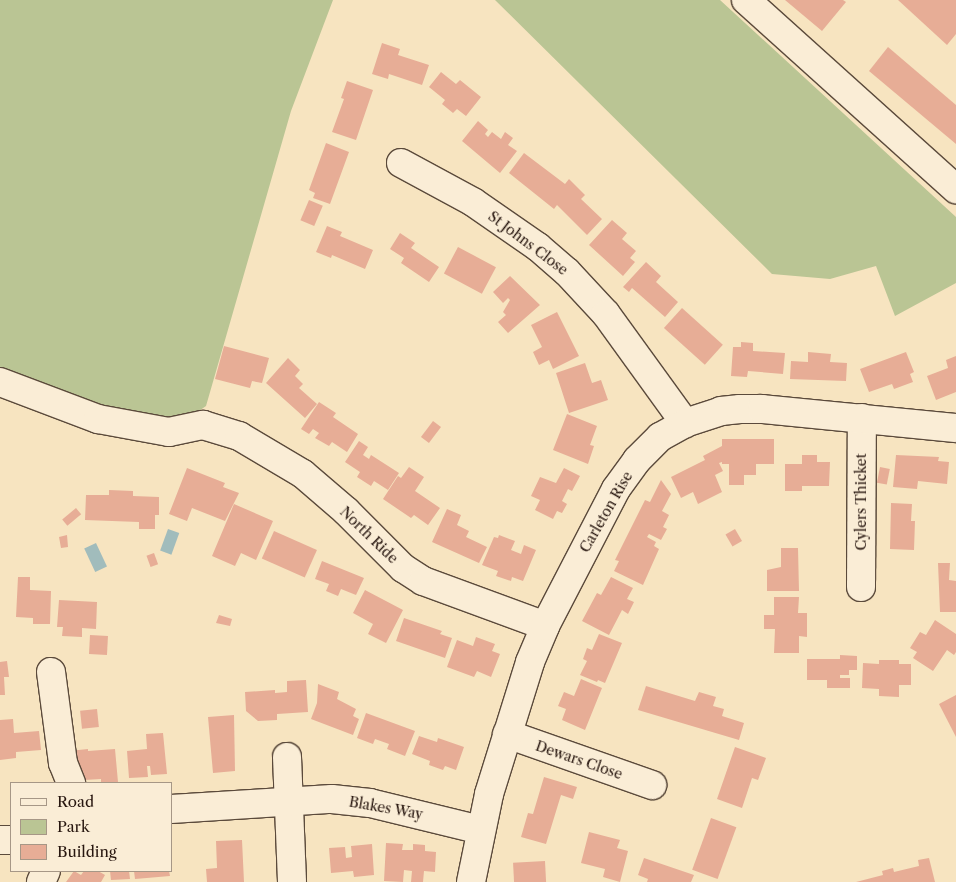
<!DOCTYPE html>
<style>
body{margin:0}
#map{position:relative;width:956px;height:882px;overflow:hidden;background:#f7e4c0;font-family:"Libre Caslon Text",serif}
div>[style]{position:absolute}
.green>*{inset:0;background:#bac594}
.water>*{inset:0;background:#a1bcbc;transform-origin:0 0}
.building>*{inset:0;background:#e7ad96;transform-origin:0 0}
.roads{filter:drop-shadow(1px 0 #5b4a3b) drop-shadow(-1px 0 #5b4a3b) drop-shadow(0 1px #5b4a3b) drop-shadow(0 -1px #5b4a3b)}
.minor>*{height:28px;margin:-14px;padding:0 14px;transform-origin:14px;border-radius:14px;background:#faedd6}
span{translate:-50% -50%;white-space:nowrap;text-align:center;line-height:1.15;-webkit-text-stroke:4px #faedd6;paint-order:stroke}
.street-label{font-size:14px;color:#27160f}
.legend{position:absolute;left:10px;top:782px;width:162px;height:90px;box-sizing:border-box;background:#faedd6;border:1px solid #a69786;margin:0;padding:6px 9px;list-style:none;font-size:15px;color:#27160f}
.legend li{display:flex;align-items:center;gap:10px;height:25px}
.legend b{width:25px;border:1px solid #a69786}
</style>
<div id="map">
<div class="green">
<div style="clip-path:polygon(0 0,333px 0,291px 111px,206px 406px,169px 432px,0 382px)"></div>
<div style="clip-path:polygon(495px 0,720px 0,956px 217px,956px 283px,895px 316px,876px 266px,830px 279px,772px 274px)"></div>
</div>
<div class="water">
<div style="left:168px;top:529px;width:12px;height:23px;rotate:20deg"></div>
<div style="left:96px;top:543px;width:26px;height:13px;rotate:65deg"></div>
</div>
<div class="building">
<div style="clip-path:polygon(785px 0,843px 0,846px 2px,822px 31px)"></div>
<div style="clip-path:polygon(898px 0,956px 0,956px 34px,947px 45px)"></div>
<div style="clip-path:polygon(382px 43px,400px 49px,398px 55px,429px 65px,422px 85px,389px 74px,388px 79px,372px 74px)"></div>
<div style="clip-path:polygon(888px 47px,956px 105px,956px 144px,869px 71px)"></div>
<div style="clip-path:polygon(441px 72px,456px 84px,460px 80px,481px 97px,466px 116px,457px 109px,453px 113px,442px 104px,445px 100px,429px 87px)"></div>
<div style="clip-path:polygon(347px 81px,373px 90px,356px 140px,332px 132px,344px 99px,341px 98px)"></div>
<div style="clip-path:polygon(478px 121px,488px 130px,485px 134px,488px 137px,492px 132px,501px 139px,505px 132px,513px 138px,508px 145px,517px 151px,500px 173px,462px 141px)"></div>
<div style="clip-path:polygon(326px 143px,349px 152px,330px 204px,313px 198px,315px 193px,309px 190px)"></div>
<div style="clip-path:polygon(524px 153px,565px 184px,569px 179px,585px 195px,581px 199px,602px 219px,587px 235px,557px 205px,554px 209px,509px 173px)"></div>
<div style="left:309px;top:200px;width:15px;height:22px;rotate:23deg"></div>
<div style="clip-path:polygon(612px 220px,627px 233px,622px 239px,636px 251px,630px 258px,635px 262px,623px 276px,589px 245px)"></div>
<div style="clip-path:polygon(327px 226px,342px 232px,340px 236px,373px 250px,365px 269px,332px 255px,331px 258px,316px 252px)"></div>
<div style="clip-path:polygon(400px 233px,415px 243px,411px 248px,439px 267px,429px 282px,401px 263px,404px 258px,390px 249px)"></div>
<div style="left:458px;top:247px;width:43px;height:30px;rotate:28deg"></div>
<div style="clip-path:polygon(646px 262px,661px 276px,656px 282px,678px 302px,665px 317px,632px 288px,629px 292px,623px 287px)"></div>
<div style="clip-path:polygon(510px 276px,540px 305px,508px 333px,498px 322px,506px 315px,503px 312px,510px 300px,508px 298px,503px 303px,493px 292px)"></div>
<div style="left:682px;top:308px;width:55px;height:27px;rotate:42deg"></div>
<div style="clip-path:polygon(557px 312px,579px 356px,553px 369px,549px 360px,539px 365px,533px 352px,542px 347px,531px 325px)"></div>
<div style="clip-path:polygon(741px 342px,753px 343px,753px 351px,785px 353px,783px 374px,748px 371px,747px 377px,731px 376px,733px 347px,741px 347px)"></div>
<div style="clip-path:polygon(224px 346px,269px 358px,262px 383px,252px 381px,250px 388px,215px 379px)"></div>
<div style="clip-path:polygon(808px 352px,831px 354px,830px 362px,847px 363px,846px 381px,790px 379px,791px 361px,808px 362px)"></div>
<div style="clip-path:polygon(906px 352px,914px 372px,910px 374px,913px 382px,894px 389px,892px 384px,869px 392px,860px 369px)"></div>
<div style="clip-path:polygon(956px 356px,956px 392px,936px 400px,927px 376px,948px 368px,946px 360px)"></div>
<div style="clip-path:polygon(288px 358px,300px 370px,295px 376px,303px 384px,299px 388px,317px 404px,305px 418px,266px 383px)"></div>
<div style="clip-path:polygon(585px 363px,592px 383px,601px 380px,608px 400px,569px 413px,556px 373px)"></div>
<div style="clip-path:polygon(319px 402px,336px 413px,333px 417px,358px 434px,347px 452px,332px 442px,329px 446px,315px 438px,319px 433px,313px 429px,309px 434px,301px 429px)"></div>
<div style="clip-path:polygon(567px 414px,597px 426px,590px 445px,594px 446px,588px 464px,553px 450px)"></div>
<div style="left:433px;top:421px;width:10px;height:20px;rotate:37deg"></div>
<div style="clip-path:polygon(722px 439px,774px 439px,774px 464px,756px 464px,756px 475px,744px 475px,744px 485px,729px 485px,729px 464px,722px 464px,722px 462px,719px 463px,723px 471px,715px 475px,722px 492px,698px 504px,693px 492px,681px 498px,671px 477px,705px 460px,703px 456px,722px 446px)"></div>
<div style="clip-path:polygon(359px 441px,368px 447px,363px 455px,369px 459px,371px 455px,399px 473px,388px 490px,374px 481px,371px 486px,357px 477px,360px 472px,345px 462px)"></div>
<div style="clip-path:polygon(802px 455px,817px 455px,817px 462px,830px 462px,829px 486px,802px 486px,802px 491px,785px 491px,785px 464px,802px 464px)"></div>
<div style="clip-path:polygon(896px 455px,939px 457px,938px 461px,949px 462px,947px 484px,918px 481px,917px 489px,893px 487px)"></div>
<div style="clip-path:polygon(409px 467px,424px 477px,415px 491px,440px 508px,428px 525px,414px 515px,411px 518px,383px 499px,398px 476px,401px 478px)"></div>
<div style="left:880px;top:467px;width:10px;height:16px;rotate:11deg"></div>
<div style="clip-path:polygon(187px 468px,225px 483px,223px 487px,239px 493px,225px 521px,192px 508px,187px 521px,169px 514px)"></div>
<div style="clip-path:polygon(564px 468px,580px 476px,572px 491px,568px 489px,562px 501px,567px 504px,562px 513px,557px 511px,553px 519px,535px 510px,540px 500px,531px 496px,540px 477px,556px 483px)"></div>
<div style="clip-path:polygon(661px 480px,671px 494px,662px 511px,669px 515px,663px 527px,667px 529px,661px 540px,649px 534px,647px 537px,656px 542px,654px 546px,659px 549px,643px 585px,614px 571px,619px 561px,615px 560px,645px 500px,650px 502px)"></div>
<div style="clip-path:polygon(109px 490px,133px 491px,133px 496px,159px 497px,159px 515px,155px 515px,155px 529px,139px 529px,139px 522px,85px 520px,86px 495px,109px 495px)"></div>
<div style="clip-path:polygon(891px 503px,912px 504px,911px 521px,915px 521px,914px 550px,890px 549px)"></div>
<div style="clip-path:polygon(234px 504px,273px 521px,256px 560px,241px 553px,235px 566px,212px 556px)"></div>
<div style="left:76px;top:508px;width:8px;height:18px;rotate:50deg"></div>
<div style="clip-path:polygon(447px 509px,461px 515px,457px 525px,469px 531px,466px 537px,487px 547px,479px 563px,432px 542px)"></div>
<div style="left:735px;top:529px;width:14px;height:11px;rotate:60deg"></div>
<div style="left:274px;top:531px;width:47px;height:30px;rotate:24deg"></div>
<div style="clip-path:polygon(67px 535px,68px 547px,61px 548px,59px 537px)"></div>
<div style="clip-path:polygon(499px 535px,515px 541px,511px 550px,521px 554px,524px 545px,536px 550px,523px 581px,512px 577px,511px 581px,496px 576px,498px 571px,482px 565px,494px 537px,498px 538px)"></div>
<div style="clip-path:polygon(781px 548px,798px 548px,799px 591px,767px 591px,767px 570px,781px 567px)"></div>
<div style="left:154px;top:553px;width:12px;height:8px;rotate:70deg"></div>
<div style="clip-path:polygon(322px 561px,364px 578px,356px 595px,341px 589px,338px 596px,326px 591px,329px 584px,315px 579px)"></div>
<div style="clip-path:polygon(938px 563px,950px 563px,949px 580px,956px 581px,956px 612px,940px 612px)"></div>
<div style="clip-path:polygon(18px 577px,30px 577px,30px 590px,51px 591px,50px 624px,33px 624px,33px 618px,16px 617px)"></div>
<div style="clip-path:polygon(611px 577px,633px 588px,627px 599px,634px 602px,628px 614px,622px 610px,609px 635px,582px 621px,597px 593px,601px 595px)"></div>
<div style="clip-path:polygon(365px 590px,403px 610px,386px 643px,368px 634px,373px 624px,353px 613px)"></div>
<div style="clip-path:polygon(774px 597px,799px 597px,798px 613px,807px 613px,807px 637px,799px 636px,799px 653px,774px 653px,775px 629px,764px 629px,764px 615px,774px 615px)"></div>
<div style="clip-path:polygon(59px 600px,97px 602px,96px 629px,82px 628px,82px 637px,62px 636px,63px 627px,57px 627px)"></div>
<div style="clip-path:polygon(219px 615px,232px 619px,230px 626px,216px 623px)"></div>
<div style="clip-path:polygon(404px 618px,442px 631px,440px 634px,452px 638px,445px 658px,396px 641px)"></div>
<div style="clip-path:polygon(935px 620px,956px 634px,956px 652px,954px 655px,947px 650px,933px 671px,913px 658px,917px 652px,910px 648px,920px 632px,926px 635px)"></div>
<div style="clip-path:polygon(599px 634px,622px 643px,605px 683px,598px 680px,597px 682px,580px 675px,587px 661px,583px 659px,587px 648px,592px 650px)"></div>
<div style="left:90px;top:635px;width:18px;height:19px;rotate:3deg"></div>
<div style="clip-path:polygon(476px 637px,495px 644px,492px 651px,500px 654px,491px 677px,477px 671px,474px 677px,447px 667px,457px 640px,473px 646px)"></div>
<div style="clip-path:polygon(840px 655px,857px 656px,857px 670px,849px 670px,849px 675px,840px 675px,840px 678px,850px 678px,850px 688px,827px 688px,827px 680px,807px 680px,807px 659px,840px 659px)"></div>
<div style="clip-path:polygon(879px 660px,899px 660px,899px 664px,911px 664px,911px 685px,899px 685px,899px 697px,879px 696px,879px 689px,862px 688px,863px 663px,879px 664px)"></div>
<div style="clip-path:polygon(7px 661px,9px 677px,4px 677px,5px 695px,0 695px,0 662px)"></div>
<div style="clip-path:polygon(581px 679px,602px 688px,585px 730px,562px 720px,566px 709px,558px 706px,564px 692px,574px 696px)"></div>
<div style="clip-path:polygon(306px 680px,308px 712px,277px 714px,277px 720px,258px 721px,246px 711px,245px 692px,275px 690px,275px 693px,287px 692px,287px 681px)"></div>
<div style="clip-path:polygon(318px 684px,339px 692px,337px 699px,356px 709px,353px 716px,359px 719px,353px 735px,311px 719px,317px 703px)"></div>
<div style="clip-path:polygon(646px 686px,695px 701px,699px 692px,716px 697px,713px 706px,724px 709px,722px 716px,744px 723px,739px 740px,638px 710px)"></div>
<div style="clip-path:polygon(956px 695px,956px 737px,939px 704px)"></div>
<div style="left:97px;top:709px;width:18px;height:17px;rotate:84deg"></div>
<div style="clip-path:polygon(366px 713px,415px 731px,405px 756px,387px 749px,389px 744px,375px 739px,373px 744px,357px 738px)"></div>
<div style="clip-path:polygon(234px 715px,235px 771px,213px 773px,208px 717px)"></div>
<div style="clip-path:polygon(13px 719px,14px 733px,39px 731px,41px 750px,16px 752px,16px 758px,0 760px,0 720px)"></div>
<div style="clip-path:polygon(163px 733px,167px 774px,151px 775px,150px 766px,147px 766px,148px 777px,129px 778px,127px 751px,147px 749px,146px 734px)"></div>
<div style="clip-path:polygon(419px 736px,437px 742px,438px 738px,464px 747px,456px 770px,445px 766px,443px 770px,429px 765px,430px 761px,412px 754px)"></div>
<div style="clip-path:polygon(735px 747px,766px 758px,758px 780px,752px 778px,742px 808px,717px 799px)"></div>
<div style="clip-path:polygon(88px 749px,88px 751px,115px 749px,118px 782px,101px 783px,101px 779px,84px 780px,83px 771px,76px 772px,69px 751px)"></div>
<div style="clip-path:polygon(544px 777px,577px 787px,573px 799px,561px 795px,546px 844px,521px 837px,528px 813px,533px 814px)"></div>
<div style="left:711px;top:818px;width:27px;height:55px;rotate:20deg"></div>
<div style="clip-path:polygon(589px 832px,620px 840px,617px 848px,628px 851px,620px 882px,603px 877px,605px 869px,581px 863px)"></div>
<div style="clip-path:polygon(242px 840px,244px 882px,207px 882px,206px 869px,217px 868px,216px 841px)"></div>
<div style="clip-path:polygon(386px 843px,403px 844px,402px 850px,413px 850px,413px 844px,425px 845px,425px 851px,436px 852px,435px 872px,424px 871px,423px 882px,411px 882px,412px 871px,404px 870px,403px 882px,384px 881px)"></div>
<div style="clip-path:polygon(372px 844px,374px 875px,354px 877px,353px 871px,331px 873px,329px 848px,345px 847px,346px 858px,352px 857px,351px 846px)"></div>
<div style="clip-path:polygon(644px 858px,694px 875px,691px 882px,647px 882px,648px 879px,638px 875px)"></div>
<div style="clip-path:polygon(929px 858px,935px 882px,856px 882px,883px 875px,882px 871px,893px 868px,894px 872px,919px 866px,918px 860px)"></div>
<div style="left:545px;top:861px;width:21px;height:32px;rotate:87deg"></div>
<div style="clip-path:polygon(74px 871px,81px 875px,84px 871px,98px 871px,105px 875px,101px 882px,66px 882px)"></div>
<div style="clip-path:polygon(110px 871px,129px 871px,130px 879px,111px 880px)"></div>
<div style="clip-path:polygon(134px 871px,169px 871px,170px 876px,135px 879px)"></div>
</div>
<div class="roads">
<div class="minor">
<div style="left:746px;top:0;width:283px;rotate:42deg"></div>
<div style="left:401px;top:163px;width:82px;rotate:28.4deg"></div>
<div style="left:473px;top:202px;width:79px;rotate:34.7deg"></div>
<div style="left:538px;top:247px;width:38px;rotate:41deg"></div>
<div style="left:567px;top:272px;width:57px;rotate:47.1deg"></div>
<div style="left:606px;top:314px;width:135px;rotate:54.1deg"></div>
<div style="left:0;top:382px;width:105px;rotate:20.7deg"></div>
<div style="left:98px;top:419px;width:72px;rotate:10.4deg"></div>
<div style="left:169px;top:432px;width:35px;rotate:-12deg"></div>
<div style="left:203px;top:425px;width:38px;rotate:17deg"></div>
<div style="left:239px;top:436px;width:74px;rotate:30.7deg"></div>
<div style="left:303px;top:474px;width:57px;rotate:40.7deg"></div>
<div style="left:346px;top:511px;width:81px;rotate:45deg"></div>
<div style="left:403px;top:568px;width:24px;rotate:33deg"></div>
<div style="left:423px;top:581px;width:130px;rotate:20.2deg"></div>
<div style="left:861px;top:587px;width:169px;rotate:-89.7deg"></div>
<div style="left:51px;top:672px;width:92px;rotate:82.5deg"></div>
<div style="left:63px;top:763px;width:22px;rotate:68deg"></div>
<div style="left:507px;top:734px;width:154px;rotate:19.4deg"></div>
<div style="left:287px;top:757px;width:125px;rotate:87.7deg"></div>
<div style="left:171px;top:809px;width:161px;rotate:-3.6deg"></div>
<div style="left:332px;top:799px;width:38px;rotate:6deg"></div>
<div style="left:370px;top:803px;width:114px;rotate:13.7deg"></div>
<div style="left:0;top:840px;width:11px"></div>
<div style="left:41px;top:882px;width:12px;rotate:-66deg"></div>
<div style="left:471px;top:882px;width:90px;rotate:-78.4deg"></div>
<div style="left:489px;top:794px;width:138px;rotate:-72.7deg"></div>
<div style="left:530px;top:662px;width:39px;rotate:-67deg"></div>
<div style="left:545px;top:626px;width:154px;rotate:-62.6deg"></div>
<div style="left:616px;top:489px;width:36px;rotate:-54deg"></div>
<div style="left:637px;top:460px;width:33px;rotate:-45deg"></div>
<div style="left:660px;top:437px;width:29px;rotate:-29deg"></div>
<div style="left:685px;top:423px;width:38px;rotate:-18deg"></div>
<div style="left:721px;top:411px;width:19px;rotate:-6deg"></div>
<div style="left:740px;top:409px;width:22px"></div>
<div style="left:762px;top:409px;width:195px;rotate:5.6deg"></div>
</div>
</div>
<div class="street-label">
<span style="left:528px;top:243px;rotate:37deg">St Johns Close</span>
<span style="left:861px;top:502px;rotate:-90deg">Cylers Thicket</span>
<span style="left:606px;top:512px;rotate:-60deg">Carleton Rise</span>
<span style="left:369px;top:535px;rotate:44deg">North Ride</span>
<span style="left:579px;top:760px;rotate:19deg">Dewars Close</span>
<span style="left:386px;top:808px;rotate:10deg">Blakes Way</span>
</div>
<ul class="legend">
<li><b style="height:6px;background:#faedd6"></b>Road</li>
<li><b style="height:14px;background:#bac594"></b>Park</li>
<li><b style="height:14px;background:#e7ad96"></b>Building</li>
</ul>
</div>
